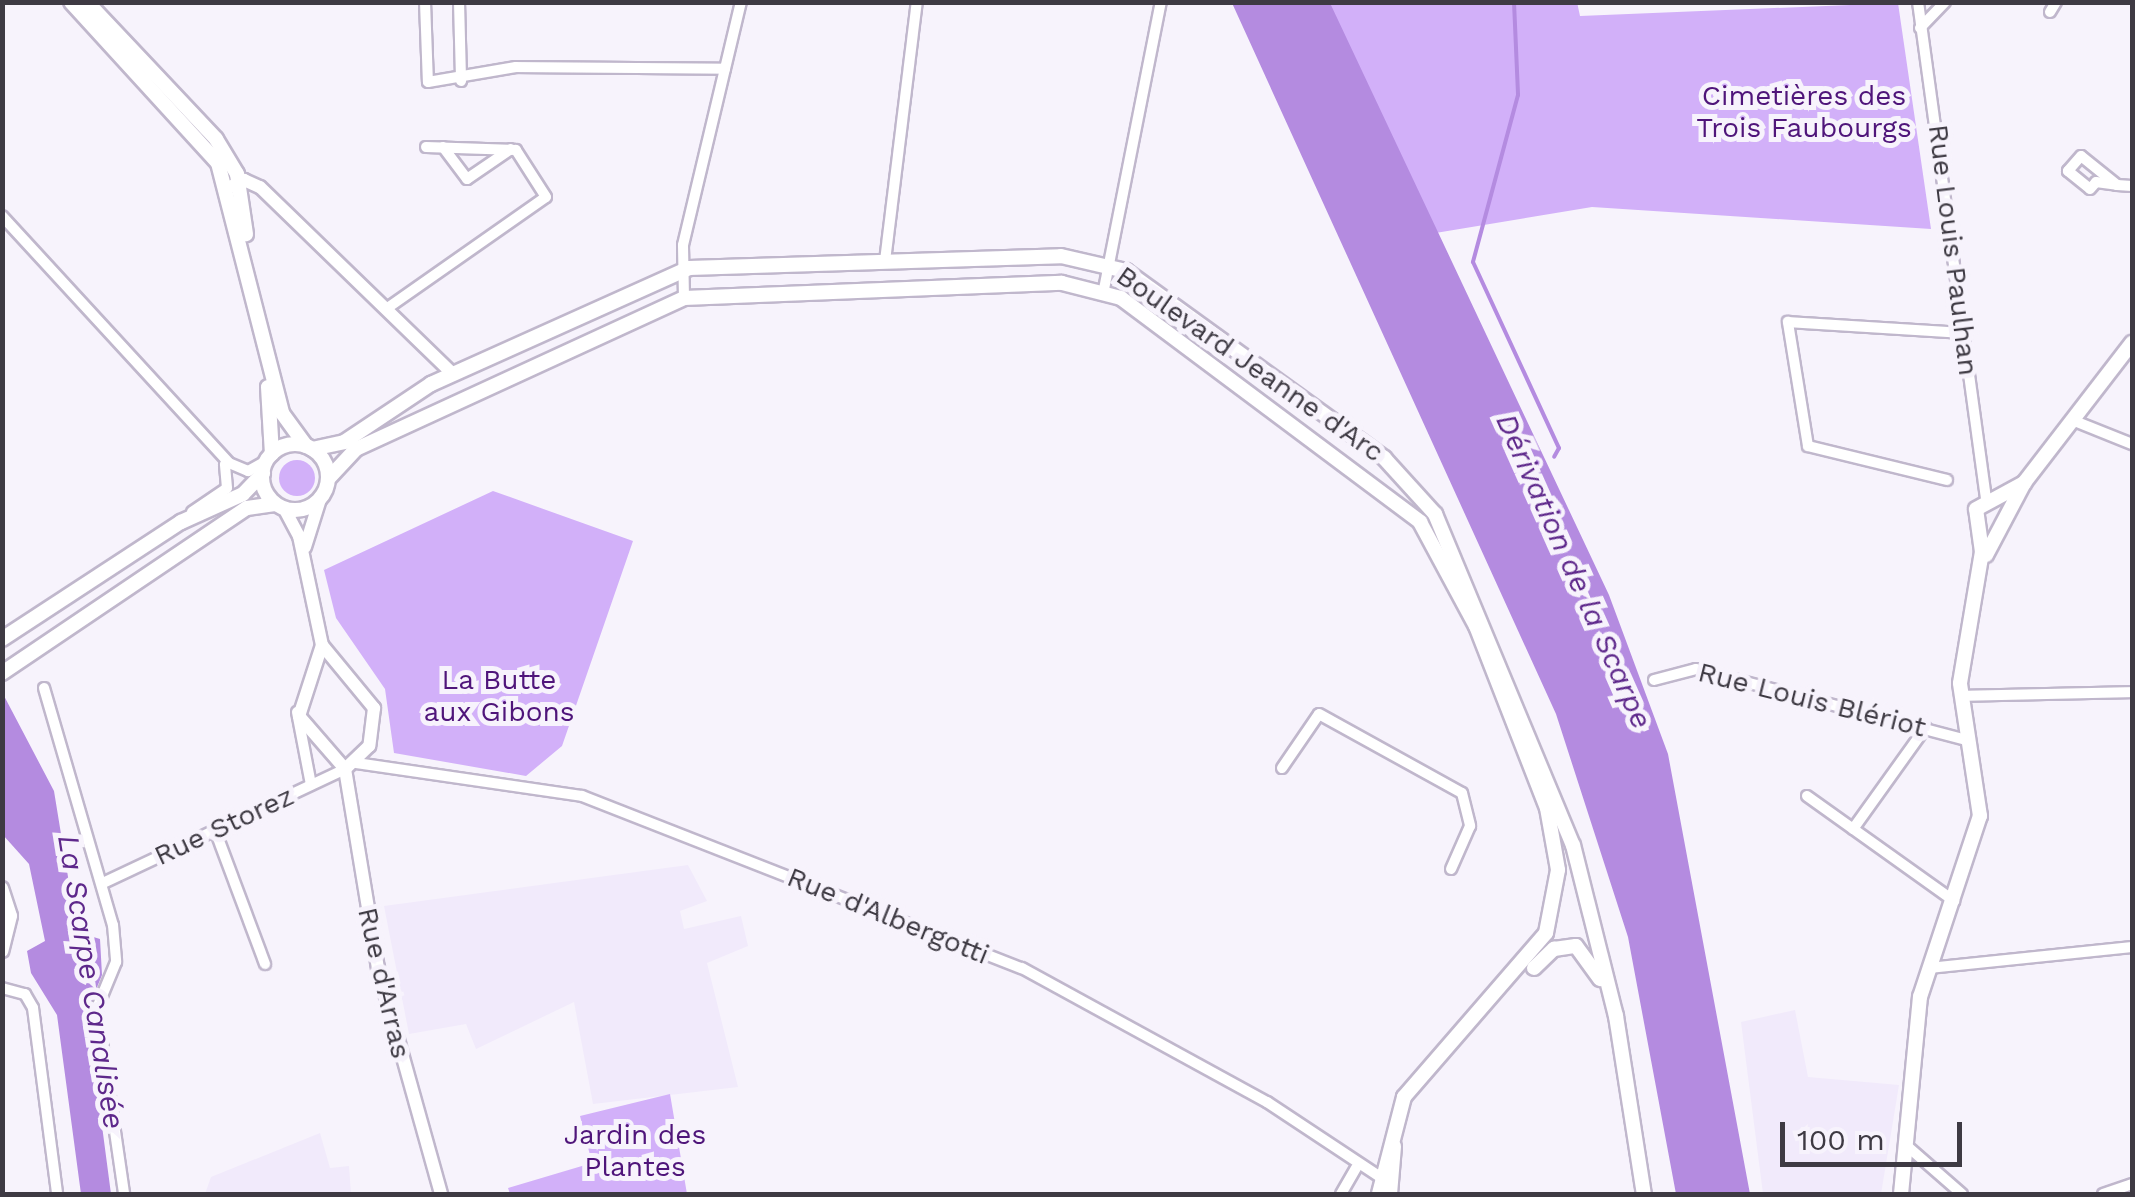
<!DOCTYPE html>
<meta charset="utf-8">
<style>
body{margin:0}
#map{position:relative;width:2135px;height:1197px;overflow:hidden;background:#f7f3fc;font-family:"Work Sans",sans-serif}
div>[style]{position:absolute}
.built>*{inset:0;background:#f1eafb}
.green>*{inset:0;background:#d2b0f9}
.round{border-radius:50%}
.water>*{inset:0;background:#b48be0}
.stream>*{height:4px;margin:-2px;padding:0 2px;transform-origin:2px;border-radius:2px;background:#b48be0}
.roads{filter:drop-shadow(2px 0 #c0b7cc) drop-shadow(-2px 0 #c0b7cc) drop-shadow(0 2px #c0b7cc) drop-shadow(0 -2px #c0b7cc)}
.minor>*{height:10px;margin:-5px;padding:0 5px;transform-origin:5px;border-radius:5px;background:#fff}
.tertiary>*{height:12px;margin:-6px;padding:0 6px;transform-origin:6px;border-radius:6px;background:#fff}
.secondary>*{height:14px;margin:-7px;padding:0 7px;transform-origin:7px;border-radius:7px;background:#fff}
.secondary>.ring{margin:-7px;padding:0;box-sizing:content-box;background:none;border:14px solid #fff;border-radius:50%}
span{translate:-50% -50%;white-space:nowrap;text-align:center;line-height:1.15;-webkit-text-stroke:10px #f7f3fc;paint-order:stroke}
.park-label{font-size:28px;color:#4f157a}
.street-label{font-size:28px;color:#3e3a43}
.water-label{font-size:30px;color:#5e288b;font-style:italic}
.frame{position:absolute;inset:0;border:5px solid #3e3a43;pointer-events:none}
.scale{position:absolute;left:1780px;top:1122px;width:182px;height:45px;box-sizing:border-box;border:5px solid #3e3a43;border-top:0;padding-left:12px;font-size:30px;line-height:35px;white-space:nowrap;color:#3e3a43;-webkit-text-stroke:8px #f7f3fc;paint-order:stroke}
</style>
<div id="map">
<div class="built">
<div style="clip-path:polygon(688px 865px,707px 901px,680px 911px,684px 929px,741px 916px,748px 946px,707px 963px,738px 1087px,593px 1104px,574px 1002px,476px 1049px,466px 1024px,409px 1034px,384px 906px)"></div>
<div style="clip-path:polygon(1795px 1010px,1808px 1077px,1899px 1085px,1881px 1194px,1763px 1194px,1741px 1022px)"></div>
<div style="clip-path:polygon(320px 1133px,330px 1168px,349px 1166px,351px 1194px,205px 1194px,211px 1177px)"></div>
</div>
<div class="green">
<div style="clip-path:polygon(1577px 2px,1580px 16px,1898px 3px,1931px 229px,1592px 207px,1363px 245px,1252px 3px)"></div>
<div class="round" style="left:279px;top:460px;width:36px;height:36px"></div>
<div style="clip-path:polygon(493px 491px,633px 541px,562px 746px,526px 776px,394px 753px,385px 689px,336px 618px,324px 570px)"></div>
<div style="clip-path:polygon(670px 1094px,687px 1194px,510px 1194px,508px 1188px,592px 1163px,580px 1116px)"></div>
</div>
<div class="water">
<div style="clip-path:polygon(1232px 3px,1330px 3px,1609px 595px,1668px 754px,1750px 1194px,1676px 1194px,1628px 937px,1556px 714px)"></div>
<div style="clip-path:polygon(2px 692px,54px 791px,77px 932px,100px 939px,102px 975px,87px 1012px,111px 1194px,81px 1194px,57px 1015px,31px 973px,27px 951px,45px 941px,29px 864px,3px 835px)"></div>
</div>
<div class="stream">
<div style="left:1514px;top:2px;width:93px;rotate:87.5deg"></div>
<div style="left:1518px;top:95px;width:173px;rotate:105.1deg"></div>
<div style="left:1473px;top:262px;width:205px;rotate:65.2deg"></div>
<div style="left:1559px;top:448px;width:10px;rotate:119deg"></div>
</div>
<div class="roads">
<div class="minor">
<div style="left:425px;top:2px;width:80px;rotate:87.9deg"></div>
<div style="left:428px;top:82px;width:89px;rotate:-9.7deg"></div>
<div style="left:516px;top:67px;width:209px;rotate:0.5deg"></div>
<div style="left:459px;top:2px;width:79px;rotate:88.5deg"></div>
<div style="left:1918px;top:2px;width:500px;rotate:82.2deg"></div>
<div style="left:2050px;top:12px;width:12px;rotate:-59deg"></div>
<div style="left:1920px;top:28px;width:36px;rotate:-46deg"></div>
<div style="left:443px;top:147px;width:40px;rotate:53deg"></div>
<div style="left:467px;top:179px;width:53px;rotate:-34.3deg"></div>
<div style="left:2117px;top:185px;width:46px;rotate:-141.1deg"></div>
<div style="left:2081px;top:156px;width:20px;rotate:131deg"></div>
<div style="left:2068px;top:171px;width:28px;rotate:39deg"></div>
<div style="left:2090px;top:189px;width:9px;rotate:-49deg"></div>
<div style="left:2096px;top:182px;width:21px;rotate:8deg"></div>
<div style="left:2117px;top:185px;width:15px;rotate:4deg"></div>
<div style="left:2px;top:216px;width:335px;rotate:47.4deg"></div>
<div style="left:229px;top:463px;width:21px;rotate:23deg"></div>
<div style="left:248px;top:471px;width:23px;rotate:-29deg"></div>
<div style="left:885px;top:261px;width:261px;rotate:-83deg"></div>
<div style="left:1104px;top:289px;width:293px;rotate:-78.8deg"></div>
<div style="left:684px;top:298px;width:53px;rotate:-91.1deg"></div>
<div style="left:683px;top:245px;width:250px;rotate:-76.6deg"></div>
<div style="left:386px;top:309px;width:195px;rotate:-35deg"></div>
<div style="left:546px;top:197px;width:56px;rotate:-122.6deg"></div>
<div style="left:516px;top:150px;width:90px;rotate:-178.1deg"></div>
<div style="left:2072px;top:420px;width:65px;rotate:21.8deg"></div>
<div style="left:1947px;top:480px;width:143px;rotate:-166.3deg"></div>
<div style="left:1808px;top:446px;width:126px;rotate:-99.2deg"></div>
<div style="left:1788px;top:322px;width:175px;rotate:3.6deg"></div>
<div style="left:192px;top:512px;width:42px;rotate:-34.4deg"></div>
<div style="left:227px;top:488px;width:24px;rotate:-95deg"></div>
<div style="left:1654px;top:680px;width:43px;rotate:-14.7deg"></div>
<div style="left:1696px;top:669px;width:283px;rotate:14.7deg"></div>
<div style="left:44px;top:688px;width:247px;rotate:73.8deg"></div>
<div style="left:113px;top:925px;width:37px;rotate:85deg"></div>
<div style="left:116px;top:962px;width:50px;rotate:112.4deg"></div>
<div style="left:97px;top:1008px;width:188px;rotate:81.7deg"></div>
<div style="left:1961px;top:696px;width:171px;rotate:-1.3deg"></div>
<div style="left:297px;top:712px;width:74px;rotate:79.1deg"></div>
<div style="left:356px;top:763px;width:228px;rotate:8.3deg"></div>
<div style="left:582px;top:796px;width:472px;rotate:21.4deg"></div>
<div style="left:1022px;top:968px;width:279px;rotate:28.7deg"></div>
<div style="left:1267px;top:1102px;width:134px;rotate:33.5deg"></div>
<div style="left:1282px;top:768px;width:65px;rotate:-55.6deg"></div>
<div style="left:1319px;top:714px;width:163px;rotate:28.9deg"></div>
<div style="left:1462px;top:793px;width:34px;rotate:76deg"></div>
<div style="left:1470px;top:826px;width:47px;rotate:113.8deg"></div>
<div style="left:1807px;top:796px;width:181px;rotate:35.5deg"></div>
<div style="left:1853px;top:829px;width:125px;rotate:-54.4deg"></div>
<div style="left:215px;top:830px;width:143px;rotate:69.5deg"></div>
<div style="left:103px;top:883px;width:268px;rotate:-25.2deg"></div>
<div style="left:1929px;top:968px;width:204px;rotate:-5.9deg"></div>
<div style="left:2px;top:988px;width:24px;rotate:15deg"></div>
<div style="left:25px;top:994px;width:16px;rotate:60deg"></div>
<div style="left:33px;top:1008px;width:188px;rotate:82.6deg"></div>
<div style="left:1907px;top:1146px;width:73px;rotate:41.1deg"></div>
<div style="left:1341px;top:1194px;width:30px;rotate:-60deg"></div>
<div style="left:2103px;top:1194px;width:31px;rotate:-19deg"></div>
</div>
<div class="tertiary">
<div style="left:228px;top:188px;width:18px;rotate:-27deg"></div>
<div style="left:244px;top:180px;width:17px;rotate:24deg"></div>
<div style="left:260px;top:187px;width:269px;rotate:44.1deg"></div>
<div style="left:284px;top:508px;width:32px;rotate:62deg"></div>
<div style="left:299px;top:536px;width:111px;rotate:78.1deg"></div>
<div style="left:322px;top:645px;width:82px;rotate:50.5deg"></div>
<div style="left:374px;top:708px;width:38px;rotate:97deg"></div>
<div style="left:369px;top:746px;width:33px;rotate:136deg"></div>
<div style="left:305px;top:547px;width:53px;rotate:-72.6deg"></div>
<div style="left:322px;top:645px;width:75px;rotate:107.9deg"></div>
<div style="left:299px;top:716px;width:70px;rotate:49deg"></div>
<div style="left:345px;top:769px;width:202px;rotate:80.6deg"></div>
<div style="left:378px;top:968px;width:235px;rotate:74.4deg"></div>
<div style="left:2px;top:888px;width:29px;rotate:72deg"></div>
<div style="left:11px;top:916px;width:36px;rotate:104deg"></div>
</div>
<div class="secondary">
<div style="left:71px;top:2px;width:218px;rotate:47.6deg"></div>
<div style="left:218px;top:163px;width:258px;rotate:75.6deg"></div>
<div style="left:282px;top:413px;width:41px;rotate:54deg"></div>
<div style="left:87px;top:2px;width:188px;rotate:46.7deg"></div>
<div style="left:216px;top:139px;width:41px;rotate:59deg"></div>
<div style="left:237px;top:174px;width:61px;rotate:81.5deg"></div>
<div style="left:268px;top:387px;width:67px;rotate:86.6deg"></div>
<div class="ring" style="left:262px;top:444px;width:52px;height:52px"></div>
<div style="left:312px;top:449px;width:33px;rotate:-12deg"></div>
<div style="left:344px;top:442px;width:105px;rotate:-33.7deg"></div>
<div style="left:431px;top:384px;width:283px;rotate:-24.2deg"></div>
<div style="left:689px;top:268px;width:372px;rotate:-1.8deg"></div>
<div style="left:1061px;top:256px;width:67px;rotate:13deg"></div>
<div style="left:1126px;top:271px;width:319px;rotate:35.9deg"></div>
<div style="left:1384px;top:458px;width:76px;rotate:47.7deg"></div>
<div style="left:1435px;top:514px;width:359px;rotate:67.4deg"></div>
<div style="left:1573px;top:845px;width:176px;rotate:75.9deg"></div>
<div style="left:1616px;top:1016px;width:180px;rotate:81.1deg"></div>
<div style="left:328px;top:479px;width:41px;rotate:-47deg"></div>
<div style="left:356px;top:449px;width:361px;rotate:-24.7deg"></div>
<div style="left:684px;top:298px;width:378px;rotate:-2.3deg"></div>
<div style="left:1062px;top:283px;width:61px;rotate:14.3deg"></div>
<div style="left:1121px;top:298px;width:374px;rotate:36.8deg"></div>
<div style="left:1420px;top:522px;width:118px;rotate:61.7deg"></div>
<div style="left:1476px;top:626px;width:195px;rotate:68.7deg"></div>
<div style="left:1547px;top:808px;width:63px;rotate:79.9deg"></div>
<div style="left:1558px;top:870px;width:64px;rotate:100.8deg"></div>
<div style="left:1546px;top:933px;width:217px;rotate:130.9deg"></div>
<div style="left:1404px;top:1097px;width:100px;rotate:104.5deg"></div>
<div style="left:1986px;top:555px;width:81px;rotate:-62.2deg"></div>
<div style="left:2024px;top:483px;width:177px;rotate:-52.4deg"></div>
<div style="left:2px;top:639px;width:214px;rotate:-33.2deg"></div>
<div style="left:181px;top:522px;width:68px;rotate:-24.3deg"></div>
<div style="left:243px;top:494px;width:29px;rotate:-46deg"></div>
<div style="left:2px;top:673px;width:295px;rotate:-34deg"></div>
<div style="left:247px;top:508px;width:28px;rotate:-8deg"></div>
<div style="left:1534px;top:968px;width:28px;rotate:-44deg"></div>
<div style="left:1554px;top:949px;width:22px;rotate:-8deg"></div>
<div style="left:1576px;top:946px;width:41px;rotate:54deg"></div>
<div style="left:1390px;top:1194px;width:48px;rotate:-85.2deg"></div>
<div style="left:1901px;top:1194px;width:198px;rotate:-84.5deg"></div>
<div style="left:1920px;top:997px;width:191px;rotate:-71.7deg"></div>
<div style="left:1980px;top:816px;width:134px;rotate:-98.6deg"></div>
<div style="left:1960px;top:683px;width:133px;rotate:-80.5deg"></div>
<div style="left:1982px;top:552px;width:43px;rotate:-97.9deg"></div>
<div style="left:1976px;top:509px;width:55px;rotate:-28.4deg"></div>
</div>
</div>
<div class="park-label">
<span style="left:1804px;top:112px">Cimetières des<br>Trois Faubourgs</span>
<span style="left:499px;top:696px">La Butte<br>aux Gibons</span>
<span style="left:635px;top:1151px">Jardin des<br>Plantes</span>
</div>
<div class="street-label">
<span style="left:1953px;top:250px;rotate:83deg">Rue Louis Paulhan</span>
<span style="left:1250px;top:364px;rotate:35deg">Boulevard Jeanne d'Arc</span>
<span style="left:1812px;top:700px;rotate:14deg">Rue Louis Blériot</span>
<span style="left:224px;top:826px;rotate:-25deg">Rue Storez</span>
<span style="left:888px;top:916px;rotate:22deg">Rue d'Albergotti</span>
<span style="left:384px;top:983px;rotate:77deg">Rue d'Arras</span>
</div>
<div class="water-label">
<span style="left:1574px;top:571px;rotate:66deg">Dérivation de la Scarpe</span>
<span style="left:91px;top:982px;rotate:81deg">La Scarpe Canalisée</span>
</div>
<div class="frame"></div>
<div class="scale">100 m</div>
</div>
